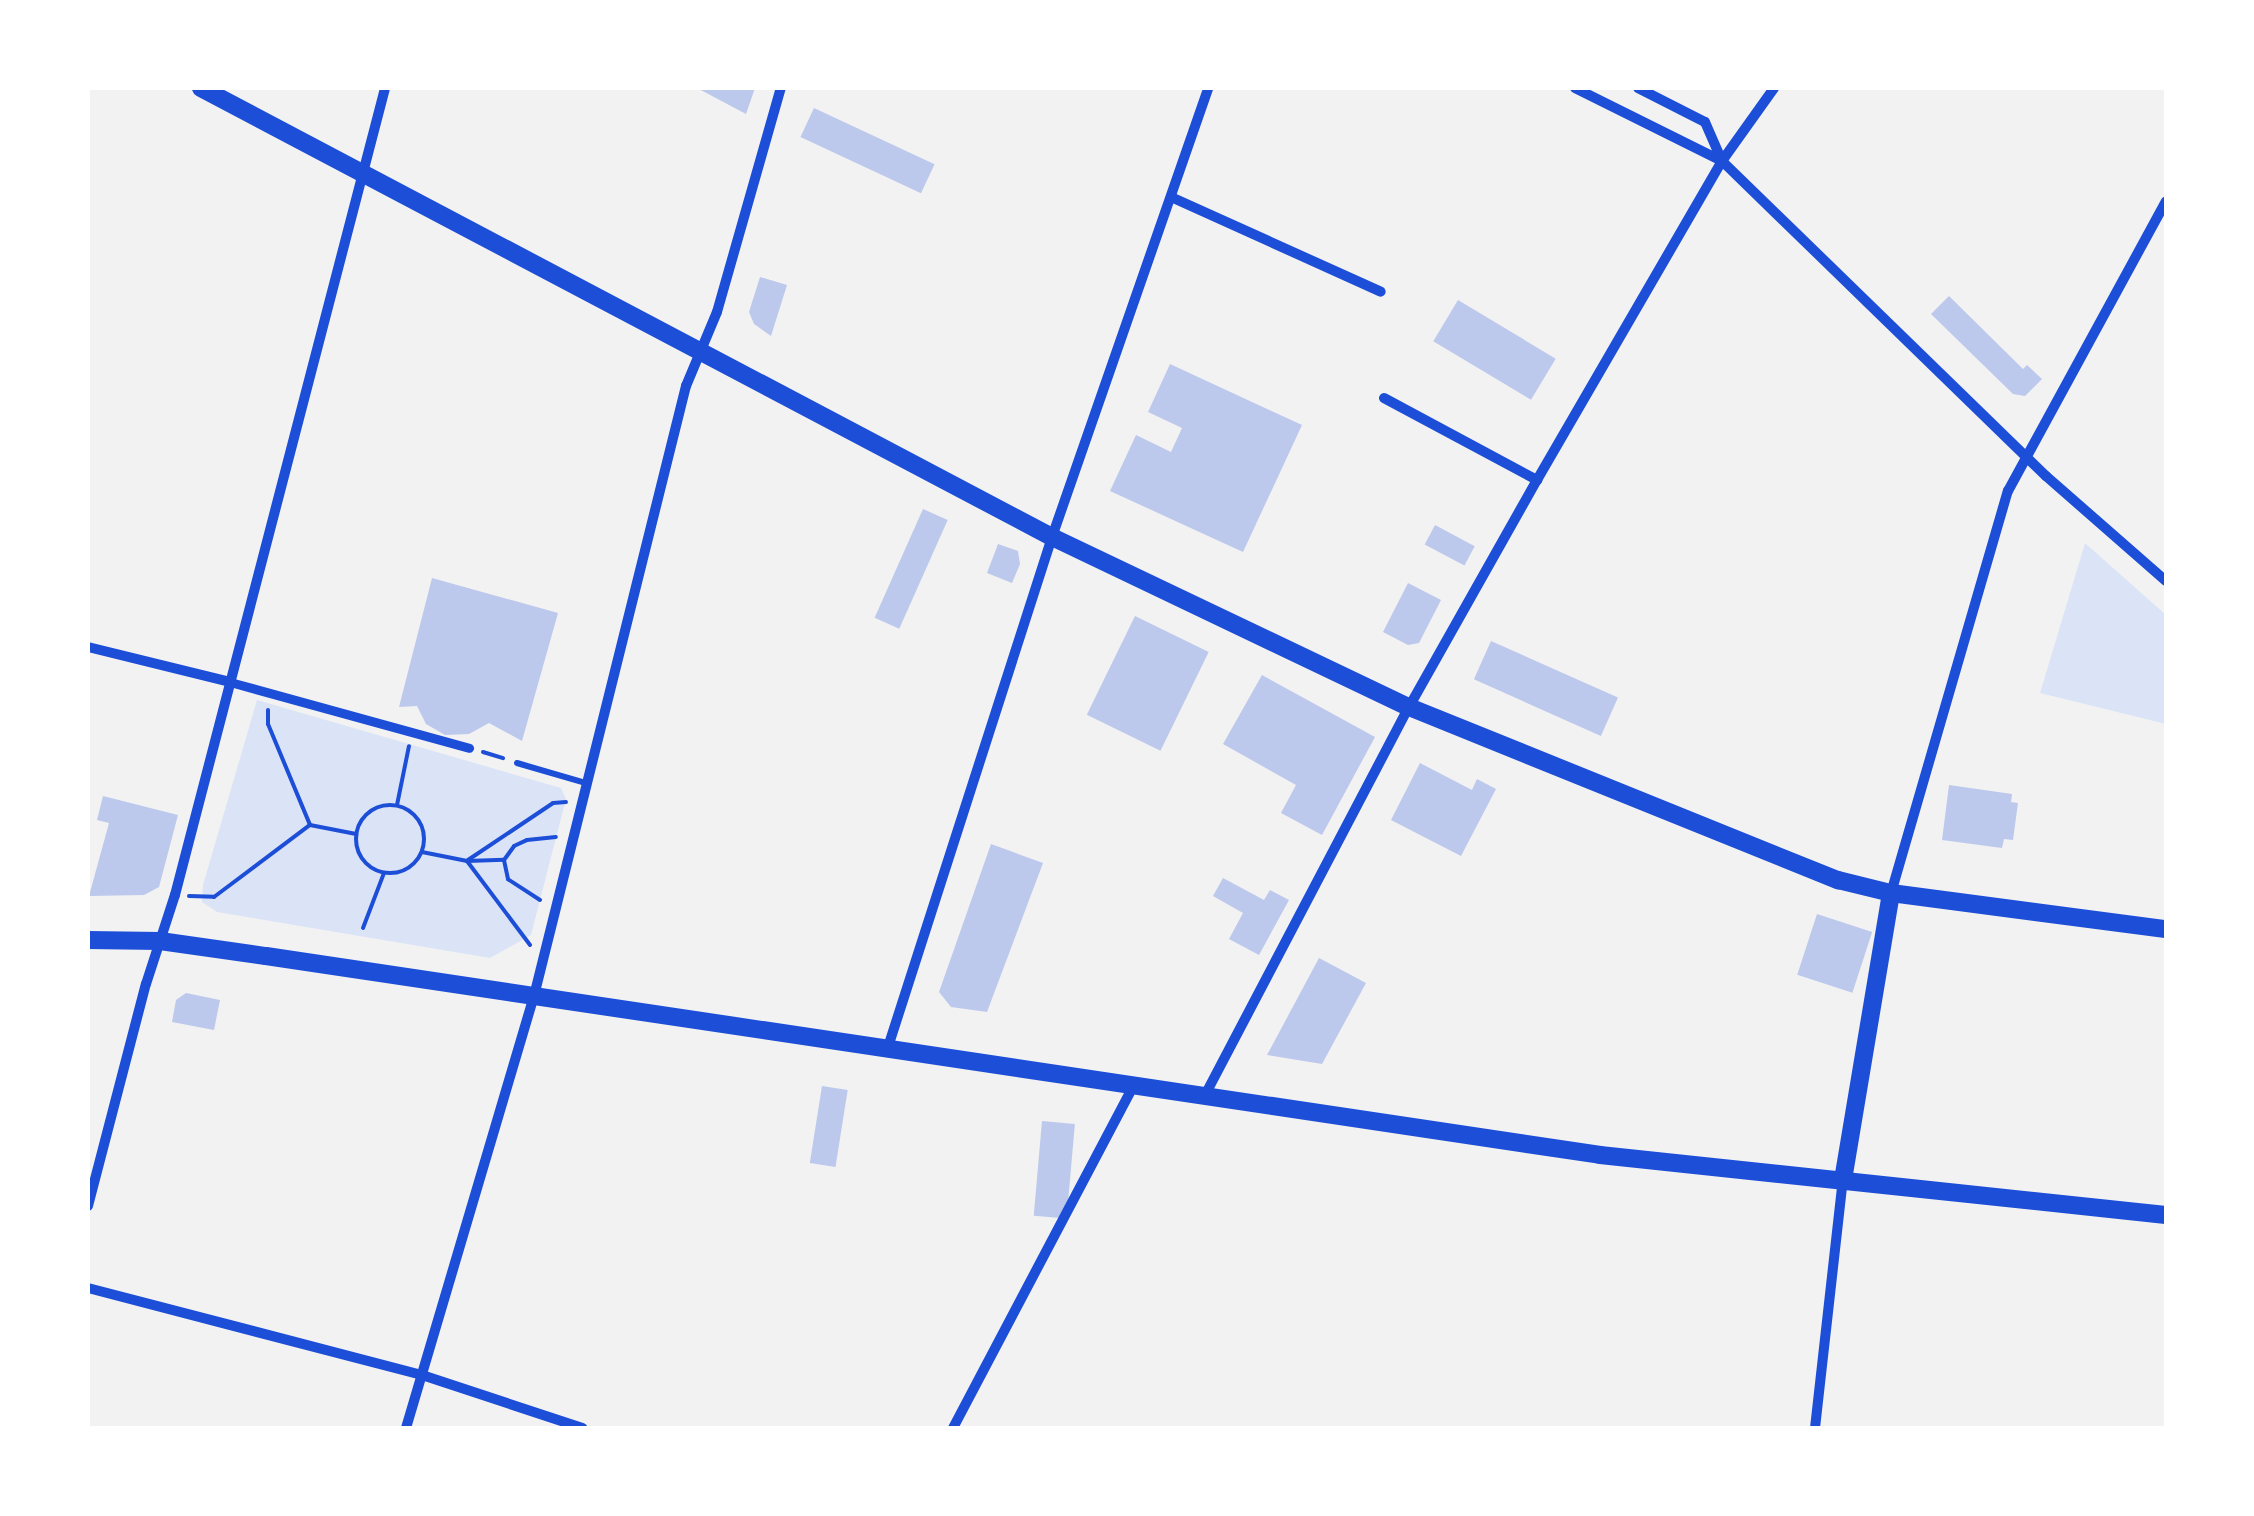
<!DOCTYPE html>
<style>
body{margin:0}
#map{position:relative;width:2254px;height:1516px;overflow:hidden;background:#f2f2f2;font-family:Spectral,serif}
div>[style]{position:absolute}
.green>*{inset:0;background:#dbe4f7}
.building>*{inset:0;background:#bdc9ec;transform-origin:0 0}
.path>*{height:4px;margin:-2px;padding:0 2px;transform-origin:2px;border-radius:2px;background:#1d4ed8}
.path>.ring{margin:-2px;padding:0;box-sizing:content-box;background:none;border:4px solid #1d4ed8;border-radius:50%}
.service>*{height:6px;margin:-3px;padding:0 3px;transform-origin:3px;border-radius:3px;background:#1d4ed8}
.pedestrian>*{height:9px;margin:-4.5px;padding:0 4.5px;transform-origin:4.5px;border-radius:4.5px;background:#1d4ed8}
.minor>*{height:10px;margin:-5px;padding:0 5px;transform-origin:5px;border-radius:5px;background:#1d4ed8}
.primary>*{height:18px;margin:-9px;padding:0 9px;transform-origin:9px;border-radius:9px;background:#1d4ed8}
span{translate:-50% -50%;white-space:nowrap;text-align:center;line-height:1.15;-webkit-text-stroke:10px #fff;paint-order:stroke}
.frame{position:absolute;inset:0;border:90px solid #fff;pointer-events:none}
</style>
<div id="map">
<div class="green">
<div style="clip-path:polygon(2085px 543px,2166px 615px,2166px 724px,2040px 693px)"></div>
<div style="clip-path:polygon(257px 700px,561px 788px,566px 799px,531px 935px,490px 958px,217px 912px,202px 902px,203px 885px)"></div>
</div>
<div class="building">
<div style="clip-path:polygon(697px 88px,755px 88px,746px 114px)"></div>
<div style="left:814px;top:108px;width:133px;height:32px;rotate:25deg"></div>
<div style="clip-path:polygon(760px 277px,787px 285px,771px 336px,754px 324px,749px 312px)"></div>
<div style="clip-path:polygon(1949px 296px,2023px 369px,2027px 365px,2042px 379px,2025px 396px,2013px 394px,1931px 314px)"></div>
<div style="left:1458px;top:300px;width:114px;height:48px;rotate:31deg"></div>
<div style="clip-path:polygon(1170px 364px,1302px 425px,1243px 552px,1110px 491px,1136px 435px,1171px 452px,1182px 428px,1148px 412px)"></div>
<div style="left:923px;top:509px;width:27px;height:119px;rotate:24deg"></div>
<div style="left:1435px;top:525px;width:45px;height:22px;rotate:28deg"></div>
<div style="clip-path:polygon(998px 544px,1018px 551px,1020px 564px,1012px 583px,987px 573px)"></div>
<div style="clip-path:polygon(432px 578px,558px 613px,522px 741px,489px 723px,469px 734px,445px 735px,426px 724px,417px 706px,399px 707px)"></div>
<div style="clip-path:polygon(1408px 583px,1441px 600px,1419px 643px,1408px 645px,1383px 632px)"></div>
<div style="left:1135px;top:616px;width:82px;height:110px;rotate:26deg"></div>
<div style="left:1491px;top:641px;width:139px;height:42px;rotate:24deg"></div>
<div style="clip-path:polygon(1262px 675px,1375px 737px,1322px 835px,1281px 813px,1296px 785px,1223px 744px)"></div>
<div style="clip-path:polygon(1420px 763px,1472px 790px,1477px 779px,1496px 789px,1461px 856px,1391px 820px)"></div>
<div style="clip-path:polygon(1949px 785px,2012px 794px,2011px 802px,2018px 803px,2013px 840px,2004px 839px,2002px 848px,1942px 840px)"></div>
<div style="clip-path:polygon(103px 796px,178px 815px,159px 887px,144px 895px,89px 896px,109px 823px,97px 820px)"></div>
<div style="clip-path:polygon(991px 844px,1043px 863px,987px 1012px,951px 1007px,939px 992px)"></div>
<div style="clip-path:polygon(1223px 878px,1264px 900px,1270px 890px,1289px 900px,1259px 955px,1229px 939px,1243px 913px,1213px 896px)"></div>
<div style="left:1817px;top:914px;width:58px;height:64px;rotate:18deg"></div>
<div style="clip-path:polygon(1319px 958px,1366px 983px,1322px 1064px,1267px 1055px)"></div>
<div style="clip-path:polygon(186px 993px,220px 1000px,214px 1030px,172px 1022px,176px 1000px)"></div>
<div style="left:822px;top:1086px;width:26px;height:78px;rotate:9deg"></div>
<div style="left:1042px;top:1121px;width:33px;height:95px;rotate:5deg"></div>
</div>
<div class="path">
<div style="left:268px;top:710px;width:14px;rotate:90deg"></div>
<div style="left:268px;top:724px;width:109px;rotate:67.4deg"></div>
<div style="left:310px;top:825px;width:47px;rotate:11.1deg"></div>
<div style="left:483px;top:752px;width:21px;rotate:17deg"></div>
<div class="ring" style="left:356px;top:805px;width:64px;height:64px"></div>
<div style="left:397px;top:805px;width:60px;rotate:-78.5deg"></div>
<div style="left:422px;top:852px;width:46px;rotate:11.3deg"></div>
<div style="left:467px;top:861px;width:37px;rotate:-2deg"></div>
<div style="left:468px;top:860px;width:102px;rotate:-33.8deg"></div>
<div style="left:553px;top:803px;width:13px;rotate:-4deg"></div>
<div style="left:467px;top:861px;width:105px;rotate:53.1deg"></div>
<div style="left:189px;top:896px;width:25px;rotate:2deg"></div>
<div style="left:214px;top:897px;width:120px;rotate:-36.9deg"></div>
<div style="left:540px;top:900px;width:38px;rotate:-147deg"></div>
<div style="left:508px;top:879px;width:19px;rotate:-102deg"></div>
<div style="left:504px;top:860px;width:17px;rotate:-54deg"></div>
<div style="left:514px;top:846px;width:14px;rotate:-25deg"></div>
<div style="left:527px;top:840px;width:29px;rotate:-6deg"></div>
<div style="left:363px;top:928px;width:59px;rotate:-69.1deg"></div>
</div>
<div class="service">
<div style="left:517px;top:763px;width:72px;rotate:16.2deg"></div>
</div>
<div class="pedestrian">
<div style="left:230px;top:682px;width:248px;rotate:15.4deg"></div>
</div>
<div class="minor">
<div style="left:1575px;top:88px;width:164px;rotate:26.4deg"></div>
<div style="left:1722px;top:161px;width:452px;rotate:44.2deg"></div>
<div style="left:2046px;top:476px;width:159px;rotate:41.2deg"></div>
<div style="left:1638px;top:88px;width:75px;rotate:26.9deg"></div>
<div style="left:1705px;top:122px;width:43px;rotate:66.4deg"></div>
<div style="left:1171px;top:197px;width:230px;rotate:24.3deg"></div>
<div style="left:1384px;top:398px;width:174px;rotate:28.2deg"></div>
<div style="left:88px;top:647px;width:146px;rotate:13.8deg"></div>
<div style="left:1891px;top:893px;width:419px;rotate:-73.8deg"></div>
<div style="left:2008px;top:491px;width:330px;rotate:-61.4deg"></div>
<div style="left:888px;top:1047px;width:536px;rotate:-72.17deg"></div>
<div style="left:1052px;top:537px;width:475px;rotate:-70.8deg"></div>
<div style="left:1204px;top:1097px;width:441px;rotate:-62.3deg"></div>
<div style="left:1409px;top:707px;width:261px;rotate:-60.6deg"></div>
<div style="left:1537px;top:480px;width:369px;rotate:-59.9deg"></div>
<div style="left:1722px;top:161px;width:90px;rotate:-54.5deg"></div>
<div style="left:88px;top:1206px;width:229px;rotate:-75.4deg"></div>
<div style="left:146px;top:984px;width:94px;rotate:-72deg"></div>
<div style="left:175px;top:895px;width:834px;rotate:-75.41deg"></div>
<div style="left:88px;top:1288px;width:345px;rotate:14.6deg"></div>
<div style="left:422px;top:1375px;width:169px;rotate:18.3deg"></div>
<div style="left:406px;top:1428px;width:451px;rotate:-73.5deg"></div>
<div style="left:534px;top:996px;width:629px;rotate:-76.01deg"></div>
<div style="left:686px;top:386px;width:80px;rotate:-67.3deg"></div>
<div style="left:717px;top:312px;width:233px;rotate:-74.1deg"></div>
<div style="left:953px;top:1428px;width:386px;rotate:-62.2deg"></div>
<div style="left:1815px;top:1428px;width:250px;rotate:-83.6deg"></div>
</div>
<div class="primary">
<div style="left:201px;top:88px;width:962px;rotate:27.82deg"></div>
<div style="left:1052px;top:537px;width:395px;rotate:25.5deg"></div>
<div style="left:1409px;top:707px;width:463px;rotate:22deg"></div>
<div style="left:1838px;top:880px;width:55px;rotate:13.8deg"></div>
<div style="left:1891px;top:893px;width:277px;rotate:7.5deg"></div>
<div style="left:88px;top:940px;width:72px;rotate:0.8deg"></div>
<div style="left:160px;top:941px;width:107px;rotate:8.1deg"></div>
<div style="left:266px;top:956px;width:1349px;rotate:8.48deg"></div>
<div style="left:1600px;top:1155px;width:569px;rotate:6.05deg"></div>
<div style="left:1843px;top:1180px;width:291px;rotate:-80.5deg"></div>
</div>
<div class="frame"></div>
</div>
